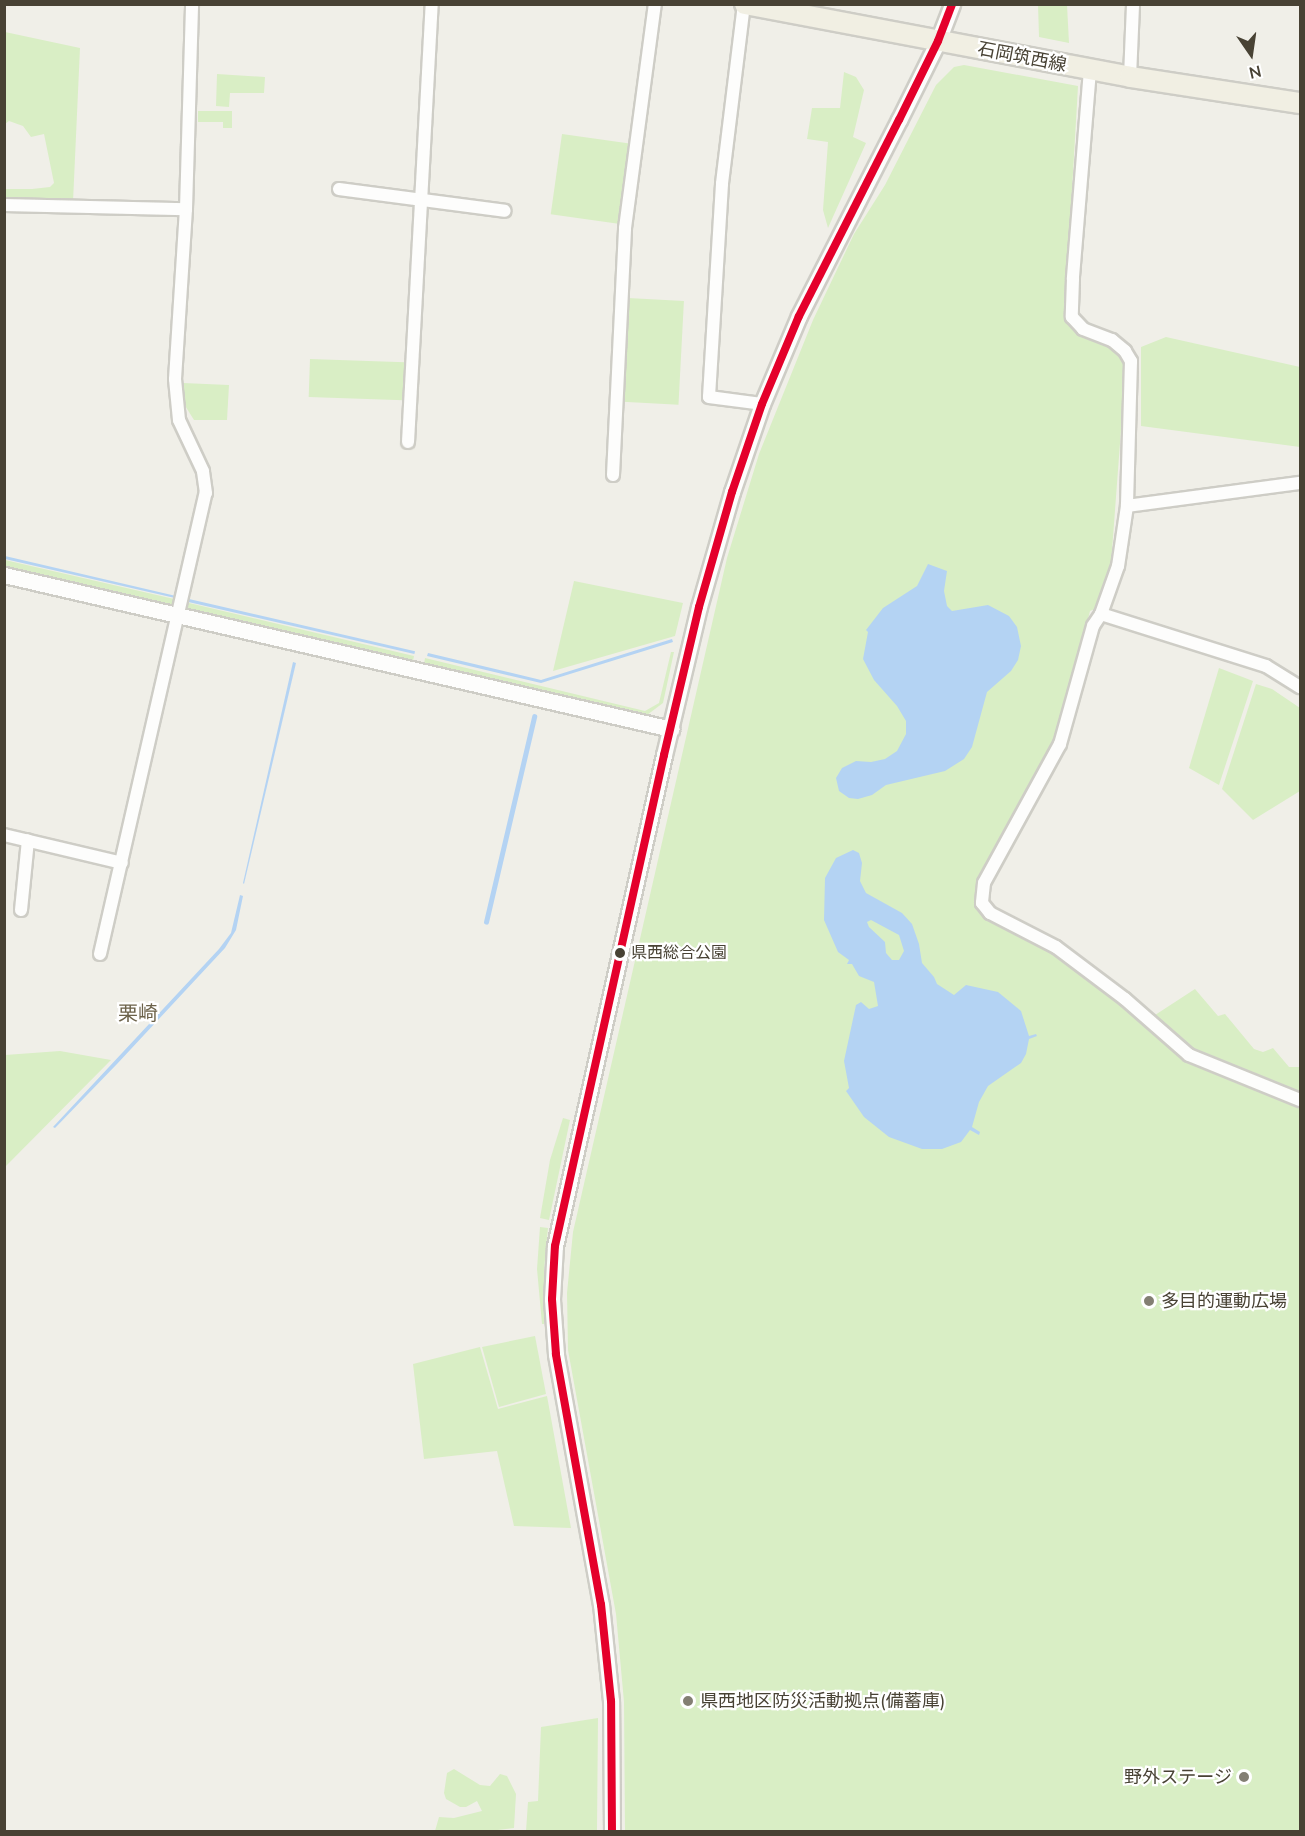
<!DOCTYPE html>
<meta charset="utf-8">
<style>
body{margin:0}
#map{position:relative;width:1305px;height:1836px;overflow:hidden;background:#f0efe8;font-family:"Nunito Sans","Noto Sans JP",sans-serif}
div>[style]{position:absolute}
.green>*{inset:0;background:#d9eec5;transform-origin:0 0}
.water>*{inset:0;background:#b4d3f3;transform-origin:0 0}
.stream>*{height:4.5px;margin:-2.25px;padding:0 2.25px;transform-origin:2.25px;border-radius:2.25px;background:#b4d3f3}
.roads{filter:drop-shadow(2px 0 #cecdc6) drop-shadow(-2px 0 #cecdc6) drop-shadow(0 2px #cecdc6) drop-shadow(0 -2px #cecdc6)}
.minor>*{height:12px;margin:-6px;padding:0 6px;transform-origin:6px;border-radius:6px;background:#fdfdfc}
.tertiary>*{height:15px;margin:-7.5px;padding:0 7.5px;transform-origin:7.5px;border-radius:7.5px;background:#fdfdfc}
.primary>*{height:20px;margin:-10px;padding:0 10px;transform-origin:10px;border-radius:10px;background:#f1efe3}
.bus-1>*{height:8px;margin:-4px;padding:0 4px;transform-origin:4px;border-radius:4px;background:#e4002b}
.dots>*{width:16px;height:16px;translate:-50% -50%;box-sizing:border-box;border:3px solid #fff;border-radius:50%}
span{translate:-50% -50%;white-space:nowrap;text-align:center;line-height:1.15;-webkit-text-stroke:4.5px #fff;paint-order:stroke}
.bus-label{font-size:16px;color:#484234}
.left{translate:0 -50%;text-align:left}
.street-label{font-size:18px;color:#484234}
.poi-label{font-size:18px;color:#484234}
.right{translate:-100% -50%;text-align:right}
.neighbourhood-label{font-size:20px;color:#6c624a}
.frame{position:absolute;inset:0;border:6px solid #484234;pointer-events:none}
.north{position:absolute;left:1221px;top:24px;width:60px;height:60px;-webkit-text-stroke:4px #fff;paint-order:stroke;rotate:167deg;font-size:16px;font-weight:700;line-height:24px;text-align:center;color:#484234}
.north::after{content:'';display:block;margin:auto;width:21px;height:27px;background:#484234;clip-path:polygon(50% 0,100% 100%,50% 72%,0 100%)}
</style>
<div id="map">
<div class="green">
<div style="clip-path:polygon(1038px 5px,1067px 5px,1069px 43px,1039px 37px)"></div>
<div style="clip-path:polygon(5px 32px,80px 48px,73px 202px,5px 201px,5px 189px,32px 189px,50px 187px,54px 183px,44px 134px,31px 137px,23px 126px,9px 121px,5px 124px)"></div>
<div style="clip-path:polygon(964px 65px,1078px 86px,1065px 312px,1068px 325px,1077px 334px,1114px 347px,1126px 363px,1111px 564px,1099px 607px,1090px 611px,1061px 730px,1017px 806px,979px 881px,975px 903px,979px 912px,992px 921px,1061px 956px,1190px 1061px,1300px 1106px,1300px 1831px,625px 1831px,624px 1702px,616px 1614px,568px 1350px,567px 1293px,573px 1232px,727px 558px,759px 454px,813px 320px,854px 234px,885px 185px,936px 85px,954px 67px)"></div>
<div style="clip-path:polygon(844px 72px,856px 77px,864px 90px,853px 137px,866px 143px,828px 228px,823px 210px,828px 142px,807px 139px,812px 108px,840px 108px)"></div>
<div style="clip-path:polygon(217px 74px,265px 77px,264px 93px,230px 93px,229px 107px,216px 106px)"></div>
<div style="clip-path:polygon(198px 111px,232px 111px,232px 128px,223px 128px,223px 122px,198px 122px)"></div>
<div style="left:562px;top:134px;width:70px;height:81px;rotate:8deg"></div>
<div style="left:628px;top:298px;width:56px;height:104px;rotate:3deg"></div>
<div style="clip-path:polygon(1166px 337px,1300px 367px,1300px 447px,1141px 426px,1141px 347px)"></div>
<div style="left:310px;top:359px;width:95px;height:38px;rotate:2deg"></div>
<div style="clip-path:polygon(183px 383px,229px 385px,227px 420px,194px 420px,184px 404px)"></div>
<div style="left:5px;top:560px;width:177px;height:6px;rotate:13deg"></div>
<div style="clip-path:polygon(574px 581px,683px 603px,675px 636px,553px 671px)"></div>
<div style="clip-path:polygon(189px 603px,414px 656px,413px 661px,187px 609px)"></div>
<div style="clip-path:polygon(671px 652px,674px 652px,663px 703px,647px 715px,424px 664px,425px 658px,645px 711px,659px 703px)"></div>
<div style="clip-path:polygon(1219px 668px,1253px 681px,1219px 785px,1189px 768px)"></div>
<div style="clip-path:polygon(1256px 684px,1272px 689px,1300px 708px,1300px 791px,1253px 820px,1222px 789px)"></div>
<div style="clip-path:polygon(1195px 989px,1218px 1016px,1225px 1014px,1254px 1049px,1263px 1052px,1273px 1048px,1289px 1067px,1300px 1067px,1300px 1097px,1189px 1052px,1152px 1017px)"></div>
<div style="clip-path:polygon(60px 1051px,111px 1060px,5px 1167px,5px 1055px)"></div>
<div style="clip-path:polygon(563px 1118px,570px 1120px,549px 1220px,540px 1218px,550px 1160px)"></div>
<div style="clip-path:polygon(540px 1227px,548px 1228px,544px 1270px,544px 1324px,542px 1324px,537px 1269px)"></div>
<div style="clip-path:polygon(535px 1336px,546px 1394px,499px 1407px,482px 1347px)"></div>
<div style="clip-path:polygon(480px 1347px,498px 1409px,547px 1396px,571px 1528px,514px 1526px,497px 1451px,424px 1459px,413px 1364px)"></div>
<div style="clip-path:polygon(598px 1718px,597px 1831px,526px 1831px,528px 1802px,538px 1801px,541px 1727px)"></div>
<div style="clip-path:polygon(454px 1769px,480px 1785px,490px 1786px,500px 1774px,507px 1776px,516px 1794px,514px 1828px,490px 1831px,435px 1831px,439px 1817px,454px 1818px,482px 1811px,477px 1801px,466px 1807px,460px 1807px,446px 1799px,444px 1793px,447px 1773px)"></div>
</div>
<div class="water">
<div style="clip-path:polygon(5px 556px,176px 596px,175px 598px,5px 559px)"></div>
<div style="clip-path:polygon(928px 564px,947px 571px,944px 591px,947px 606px,952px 611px,988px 605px,1009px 616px,1017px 627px,1021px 646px,1018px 660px,1011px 671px,987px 692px,972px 747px,964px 759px,945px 771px,886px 785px,872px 795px,858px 799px,849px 798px,839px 791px,836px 778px,842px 768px,856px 761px,871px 762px,885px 759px,897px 751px,906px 734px,906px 721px,897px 706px,874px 680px,863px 659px,868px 632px,866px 630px,883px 608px,917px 586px)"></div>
<div style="left:189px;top:599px;width:232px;height:3px;rotate:13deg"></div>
<div style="clip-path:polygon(672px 639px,673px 642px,541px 683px,427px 656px,428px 653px,541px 680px)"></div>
<div style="clip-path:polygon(293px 662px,296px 663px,244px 884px,243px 883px)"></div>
<div style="clip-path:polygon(evenodd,853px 850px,859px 853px,862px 863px,860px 881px,866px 893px,902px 913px,912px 924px,919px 944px,922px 963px,934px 977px,937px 984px,954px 995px,966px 985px,998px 992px,1021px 1011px,1029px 1036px,1036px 1034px,1037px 1036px,1029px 1039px,1026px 1054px,1021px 1063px,988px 1086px,979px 1102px,972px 1127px,980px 1132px,979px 1135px,970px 1130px,961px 1142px,942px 1149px,922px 1149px,889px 1137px,864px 1117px,846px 1091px,849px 1088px,844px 1061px,856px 1005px,861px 1002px,869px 1009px,878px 1006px,874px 982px,859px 976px,852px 964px,847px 964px,849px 960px,838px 952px,824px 920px,825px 878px,836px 858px,853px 850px,871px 920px,899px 935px,904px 951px,899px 960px,892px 960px,886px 953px,885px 942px,869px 927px,867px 922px,871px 920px)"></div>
<div style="clip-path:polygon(240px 895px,243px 896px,236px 930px,225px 948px,117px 1064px,55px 1128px,53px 1127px,219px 949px,231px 933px)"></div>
</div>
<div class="stream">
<div style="left:486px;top:922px;width:211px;rotate:-76.8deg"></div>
</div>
<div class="roads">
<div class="minor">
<div style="left:744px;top:4px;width:181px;rotate:97deg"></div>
<div style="left:722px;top:184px;width:213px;rotate:93.5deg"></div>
<div style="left:709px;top:397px;width:53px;rotate:7.5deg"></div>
<div style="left:1090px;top:70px;width:210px;rotate:94.7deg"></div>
<div style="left:1073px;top:279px;width:38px;rotate:92deg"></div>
<div style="left:1072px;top:317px;width:16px;rotate:47deg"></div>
<div style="left:1083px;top:329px;width:31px;rotate:21deg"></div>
<div style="left:1112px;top:340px;width:17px;rotate:40deg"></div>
<div style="left:1125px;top:351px;width:12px;rotate:59deg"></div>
<div style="left:1131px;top:361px;width:145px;rotate:91.6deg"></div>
<div style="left:1127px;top:506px;width:61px;rotate:98.5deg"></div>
<div style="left:1118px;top:566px;width:51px;rotate:109.5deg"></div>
<div style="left:1101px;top:614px;width:14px;rotate:124deg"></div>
<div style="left:1093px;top:626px;width:123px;rotate:105.6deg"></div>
<div style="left:1060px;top:744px;width:158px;rotate:118.7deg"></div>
<div style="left:984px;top:883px;width:20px;rotate:96deg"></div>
<div style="left:982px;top:903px;width:13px;rotate:51deg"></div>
<div style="left:990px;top:913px;width:74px;rotate:27.3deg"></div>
<div style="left:1056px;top:947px;width:86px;rotate:37deg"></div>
<div style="left:1125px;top:999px;width:85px;rotate:41.2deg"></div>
<div style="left:1189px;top:1055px;width:120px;rotate:22.1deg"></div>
<div style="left:1130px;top:77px;width:73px;rotate:-87.6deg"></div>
<div style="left:339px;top:189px;width:167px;rotate:7.5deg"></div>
<div style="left:4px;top:205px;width:182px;rotate:1.3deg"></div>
<div style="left:408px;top:442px;width:439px;rotate:-86.9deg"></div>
<div style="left:613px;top:475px;width:247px;rotate:-87.2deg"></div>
<div style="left:625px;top:228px;width:226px;rotate:-82.4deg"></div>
<div style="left:1127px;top:506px;width:175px;rotate:-7.6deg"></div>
<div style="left:1101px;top:614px;width:173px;rotate:17.5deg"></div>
<div style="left:1266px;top:666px;width:40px;rotate:32deg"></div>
<div style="left:4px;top:835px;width:121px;rotate:13.3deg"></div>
<div style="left:21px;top:910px;width:70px;rotate:-84.3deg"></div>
<div style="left:100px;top:954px;width:473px;rotate:-77.1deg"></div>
<div style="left:206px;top:493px;width:22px;rotate:-98deg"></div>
<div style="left:203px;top:471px;width:56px;rotate:-115.2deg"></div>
<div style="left:179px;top:420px;width:41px;rotate:-95.6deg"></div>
<div style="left:175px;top:379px;width:170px;rotate:-86.3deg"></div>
<div style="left:186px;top:209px;width:205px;rotate:-88.3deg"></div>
</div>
<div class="tertiary">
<div style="left:4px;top:575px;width:685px;rotate:13deg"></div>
<div style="left:612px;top:1832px;width:131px;rotate:-90.4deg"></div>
<div style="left:611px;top:1701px;width:97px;rotate:-95.9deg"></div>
<div style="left:601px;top:1605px;width:255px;rotate:-100.2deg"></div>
<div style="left:556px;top:1354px;width:55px;rotate:-94.2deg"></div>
<div style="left:552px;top:1299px;width:53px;rotate:-86.8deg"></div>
<div style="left:555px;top:1246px;width:503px;rotate:-77.48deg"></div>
<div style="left:664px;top:755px;width:152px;rotate:-76.7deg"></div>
<div style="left:699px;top:607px;width:120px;rotate:-74deg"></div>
<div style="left:732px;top:492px;width:93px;rotate:-71.2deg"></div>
<div style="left:762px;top:404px;width:95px;rotate:-67.2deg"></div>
<div style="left:799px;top:316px;width:220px;rotate:-63deg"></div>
<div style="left:899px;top:120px;width:88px;rotate:-63.7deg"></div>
<div style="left:938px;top:41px;width:40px;rotate:-69deg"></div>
</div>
<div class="primary">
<div style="left:745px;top:4px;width:392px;rotate:10.7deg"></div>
<div style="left:1130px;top:77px;width:172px;rotate:8.7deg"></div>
</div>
</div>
<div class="bus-1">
<div style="left:612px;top:1832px;width:131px;rotate:-90.4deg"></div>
<div style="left:611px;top:1701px;width:97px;rotate:-95.9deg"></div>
<div style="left:601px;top:1605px;width:255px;rotate:-100.2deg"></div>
<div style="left:556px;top:1354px;width:55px;rotate:-94.2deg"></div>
<div style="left:552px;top:1299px;width:53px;rotate:-86.8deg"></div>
<div style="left:555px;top:1246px;width:503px;rotate:-77.48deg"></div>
<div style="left:664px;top:755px;width:152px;rotate:-76.7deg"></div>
<div style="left:699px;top:607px;width:120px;rotate:-74deg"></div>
<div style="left:732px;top:492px;width:93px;rotate:-71.2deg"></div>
<div style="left:762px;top:404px;width:95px;rotate:-67.2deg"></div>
<div style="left:799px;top:316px;width:220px;rotate:-63deg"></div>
<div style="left:899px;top:120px;width:88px;rotate:-63.7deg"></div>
<div style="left:938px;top:41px;width:40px;rotate:-69deg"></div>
</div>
<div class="dots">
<div style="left:620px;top:953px;background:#484234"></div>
<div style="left:1149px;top:1301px;background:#837f73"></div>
<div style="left:688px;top:1701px;background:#837f73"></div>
<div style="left:1244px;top:1777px;background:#837f73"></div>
</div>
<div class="bus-label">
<span class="left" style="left:631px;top:953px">県西総合公園</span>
</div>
<div class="street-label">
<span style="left:1022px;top:57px;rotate:11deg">石岡筑西線</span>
</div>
<div class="poi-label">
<span class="left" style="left:1161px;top:1301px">多目的運動広場</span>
<span class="left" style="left:700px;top:1701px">県西地区防災活動拠点(備蓄庫)</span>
<span class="right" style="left:1232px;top:1777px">野外ステージ</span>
</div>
<div class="neighbourhood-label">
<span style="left:138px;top:1013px">栗崎</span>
</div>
<div class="frame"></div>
<div class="north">N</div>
</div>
